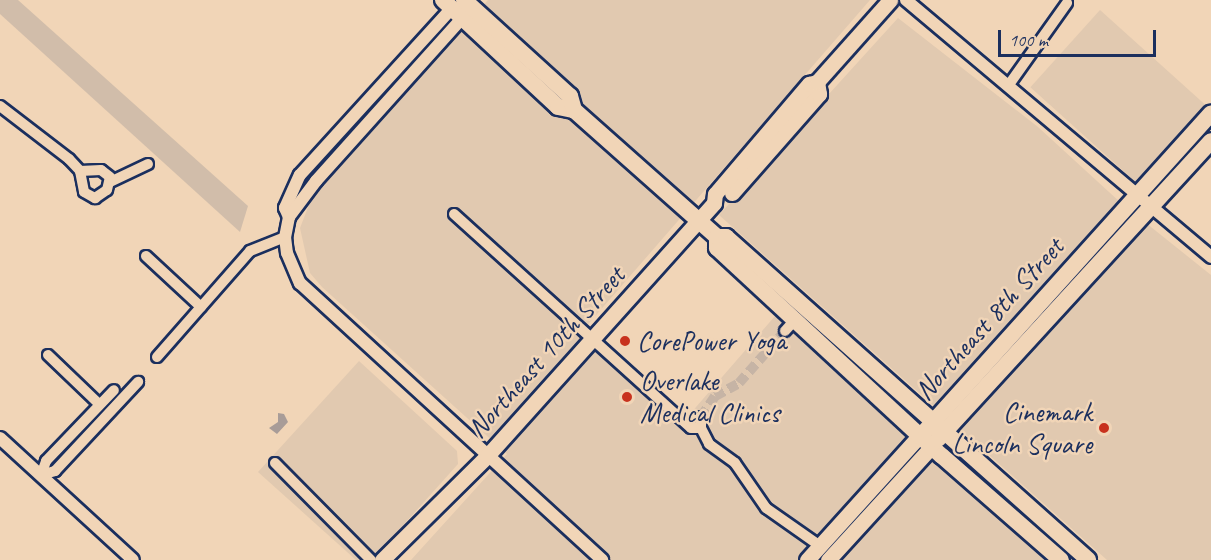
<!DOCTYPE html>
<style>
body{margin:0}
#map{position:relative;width:1211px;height:560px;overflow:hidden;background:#f1d5b7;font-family:Caveat,sans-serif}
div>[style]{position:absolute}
.built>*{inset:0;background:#e1c9b0;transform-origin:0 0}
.green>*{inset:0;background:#d1bdaa}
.water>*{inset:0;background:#a89c98}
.minor-tunnel>*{height:10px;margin-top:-5px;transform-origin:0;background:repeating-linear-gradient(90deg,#c6b4a5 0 10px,transparent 0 15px)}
.roads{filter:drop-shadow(2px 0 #1b2f5e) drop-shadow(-2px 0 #1b2f5e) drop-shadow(0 2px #1b2f5e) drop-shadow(0 -2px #1b2f5e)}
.minor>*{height:10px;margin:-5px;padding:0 5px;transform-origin:5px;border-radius:5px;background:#f1d5b7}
.tertiary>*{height:12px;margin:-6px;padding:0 6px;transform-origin:6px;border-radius:6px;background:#f1d5b7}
.secondary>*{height:15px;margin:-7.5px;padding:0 7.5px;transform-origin:7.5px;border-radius:7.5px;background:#f1d5b7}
.primary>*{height:16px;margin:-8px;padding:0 8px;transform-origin:8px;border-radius:8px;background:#f1d5b7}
.dots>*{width:16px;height:16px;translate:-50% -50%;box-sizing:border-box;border:3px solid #f1d5b7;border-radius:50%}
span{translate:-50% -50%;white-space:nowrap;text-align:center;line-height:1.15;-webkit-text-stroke:5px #f1d5b7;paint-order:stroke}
.street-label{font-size:28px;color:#1b2f5e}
.poi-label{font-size:28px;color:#1b2f5e}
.left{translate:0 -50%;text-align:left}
.right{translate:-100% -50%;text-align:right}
.scale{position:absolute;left:998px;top:30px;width:158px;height:27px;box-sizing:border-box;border:3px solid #1b2f5e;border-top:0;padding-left:8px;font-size:18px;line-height:21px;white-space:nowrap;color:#1b2f5e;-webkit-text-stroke:4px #f1d5b7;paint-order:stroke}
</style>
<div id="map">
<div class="built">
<div style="clip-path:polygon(488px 0,870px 0,584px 329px,683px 422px,782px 308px,1074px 560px,411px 560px,507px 454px,322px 287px,310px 273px,300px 228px,314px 192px)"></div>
<div style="left:1100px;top:10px;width:142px;height:104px;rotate:42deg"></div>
<div style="clip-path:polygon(898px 18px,1038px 127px,1121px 203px,1211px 275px,1211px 560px,1107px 560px,719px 215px)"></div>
<div style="clip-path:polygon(359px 361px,457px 451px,458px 464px,372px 560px,356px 560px,258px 472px)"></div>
</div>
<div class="green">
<div style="clip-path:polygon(0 0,18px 0,248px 206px,240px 232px,0 14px)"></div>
</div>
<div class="water">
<div style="clip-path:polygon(278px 413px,284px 414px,288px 422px,277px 434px,269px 428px,278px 422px)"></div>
</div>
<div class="minor-tunnel">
<div style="left:701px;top:417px;width:25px;rotate:-56deg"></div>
<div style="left:715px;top:396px;width:27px;rotate:-28deg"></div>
<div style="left:739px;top:383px;width:69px;rotate:-48.5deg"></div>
</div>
<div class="roads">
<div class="minor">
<div style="left:1008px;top:86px;width:102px;rotate:-54.6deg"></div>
<div style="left:0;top:106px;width:87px;rotate:37.5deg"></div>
<div style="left:69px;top:159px;width:16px;rotate:47deg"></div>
<div style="left:80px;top:171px;width:21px;rotate:79deg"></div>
<div style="left:84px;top:192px;width:13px;rotate:29deg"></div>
<div style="left:95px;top:198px;width:14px;rotate:-34deg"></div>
<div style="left:107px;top:190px;width:13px;rotate:-77deg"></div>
<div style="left:110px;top:177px;width:11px;rotate:-142deg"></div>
<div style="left:101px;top:170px;width:21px;rotate:177deg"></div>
<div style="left:110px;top:182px;width:42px;rotate:-25.3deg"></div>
<div style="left:454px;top:214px;width:319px;rotate:42.1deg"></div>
<div style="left:691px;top:428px;width:10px"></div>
<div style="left:146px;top:256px;width:75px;rotate:42.8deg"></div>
<div style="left:785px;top:331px;width:15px;rotate:-48deg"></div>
<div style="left:48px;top:355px;width:69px;rotate:43.8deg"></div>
<div style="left:157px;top:357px;width:141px;rotate:-48.7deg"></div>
<div style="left:250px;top:251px;width:38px;rotate:-22deg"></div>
<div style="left:701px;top:417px;width:11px;rotate:90deg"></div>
<div style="left:701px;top:428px;width:18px;rotate:63deg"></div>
<div style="left:709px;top:444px;width:32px;rotate:36deg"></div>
<div style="left:735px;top:463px;width:55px;rotate:55.4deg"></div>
<div style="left:766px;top:508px;width:66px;rotate:35.1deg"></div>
<div style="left:275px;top:463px;width:136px;rotate:45.3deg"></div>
<div style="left:41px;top:475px;width:15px;rotate:-16deg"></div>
<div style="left:55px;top:471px;width:122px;rotate:-47deg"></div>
<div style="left:41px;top:475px;width:15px;rotate:-70deg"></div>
<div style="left:46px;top:461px;width:98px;rotate:-46.2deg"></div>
</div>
<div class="tertiary">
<div style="left:906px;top:0;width:399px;rotate:40.1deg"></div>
<div style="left:289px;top:217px;width:20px;rotate:101deg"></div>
<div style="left:285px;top:237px;width:16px;rotate:83deg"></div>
<div style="left:287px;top:253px;width:33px;rotate:67deg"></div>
<div style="left:300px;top:283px;width:410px;rotate:42.5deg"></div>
<div style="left:289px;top:217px;width:10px;rotate:-114deg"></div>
<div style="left:285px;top:208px;width:36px;rotate:-66deg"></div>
<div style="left:300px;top:175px;width:226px;rotate:-47.7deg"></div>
<div style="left:289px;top:217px;width:45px;rotate:-53.1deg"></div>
<div style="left:316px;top:181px;width:219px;rotate:-48.1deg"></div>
<div style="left:0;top:438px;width:180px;rotate:42.5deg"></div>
</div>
<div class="secondary">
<div style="left:732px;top:193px;width:132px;rotate:-48.7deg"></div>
<div style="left:819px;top:94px;width:12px;rotate:-99deg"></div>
<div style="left:382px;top:560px;width:148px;rotate:-44.7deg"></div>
<div style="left:487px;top:456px;width:340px;rotate:-48.1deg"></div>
<div style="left:714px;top:203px;width:9px;rotate:-84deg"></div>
<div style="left:715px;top:194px;width:145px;rotate:-49.5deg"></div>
<div style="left:809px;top:84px;width:8px;rotate:-14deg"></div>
<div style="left:817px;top:82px;width:110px;rotate:-48.3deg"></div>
<div style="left:807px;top:560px;width:169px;rotate:-47.9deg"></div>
<div style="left:828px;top:560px;width:154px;rotate:-47.6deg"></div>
</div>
<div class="primary">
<div style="left:443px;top:0;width:157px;rotate:42.9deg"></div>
<div style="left:558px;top:107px;width:16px;rotate:11deg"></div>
<div style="left:574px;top:110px;width:191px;rotate:41.6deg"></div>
<div style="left:717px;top:237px;width:11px;rotate:90deg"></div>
<div style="left:717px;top:248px;width:306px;rotate:42.8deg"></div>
<div style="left:942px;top:456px;width:158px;rotate:41.2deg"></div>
<div style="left:464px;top:0;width:143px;rotate:42.2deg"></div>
<div style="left:570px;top:96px;width:15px;rotate:74deg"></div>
<div style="left:717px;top:237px;width:9px"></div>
<div style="left:726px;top:237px;width:485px;rotate:41.7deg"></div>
<div style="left:926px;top:430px;width:426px;rotate:-48deg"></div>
<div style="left:938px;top:439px;width:404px;rotate:-47.5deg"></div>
</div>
</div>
<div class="dots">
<div style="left:625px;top:341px;background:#c8321e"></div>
<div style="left:627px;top:397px;background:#c8321e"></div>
<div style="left:1104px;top:428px;background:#c8321e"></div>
</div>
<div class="street-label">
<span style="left:989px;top:319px;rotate:-48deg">Northeast 8th Street</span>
<span style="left:546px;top:352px;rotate:-48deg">Northeast 10th Street</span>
</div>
<div class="poi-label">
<span class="left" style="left:637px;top:341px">CorePower Yoga</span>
<span class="left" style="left:640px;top:397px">Overlake<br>Medical Clinics</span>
<span class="right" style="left:1092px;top:428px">Cinemark<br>Lincoln Square</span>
</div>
<div class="scale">100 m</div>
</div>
